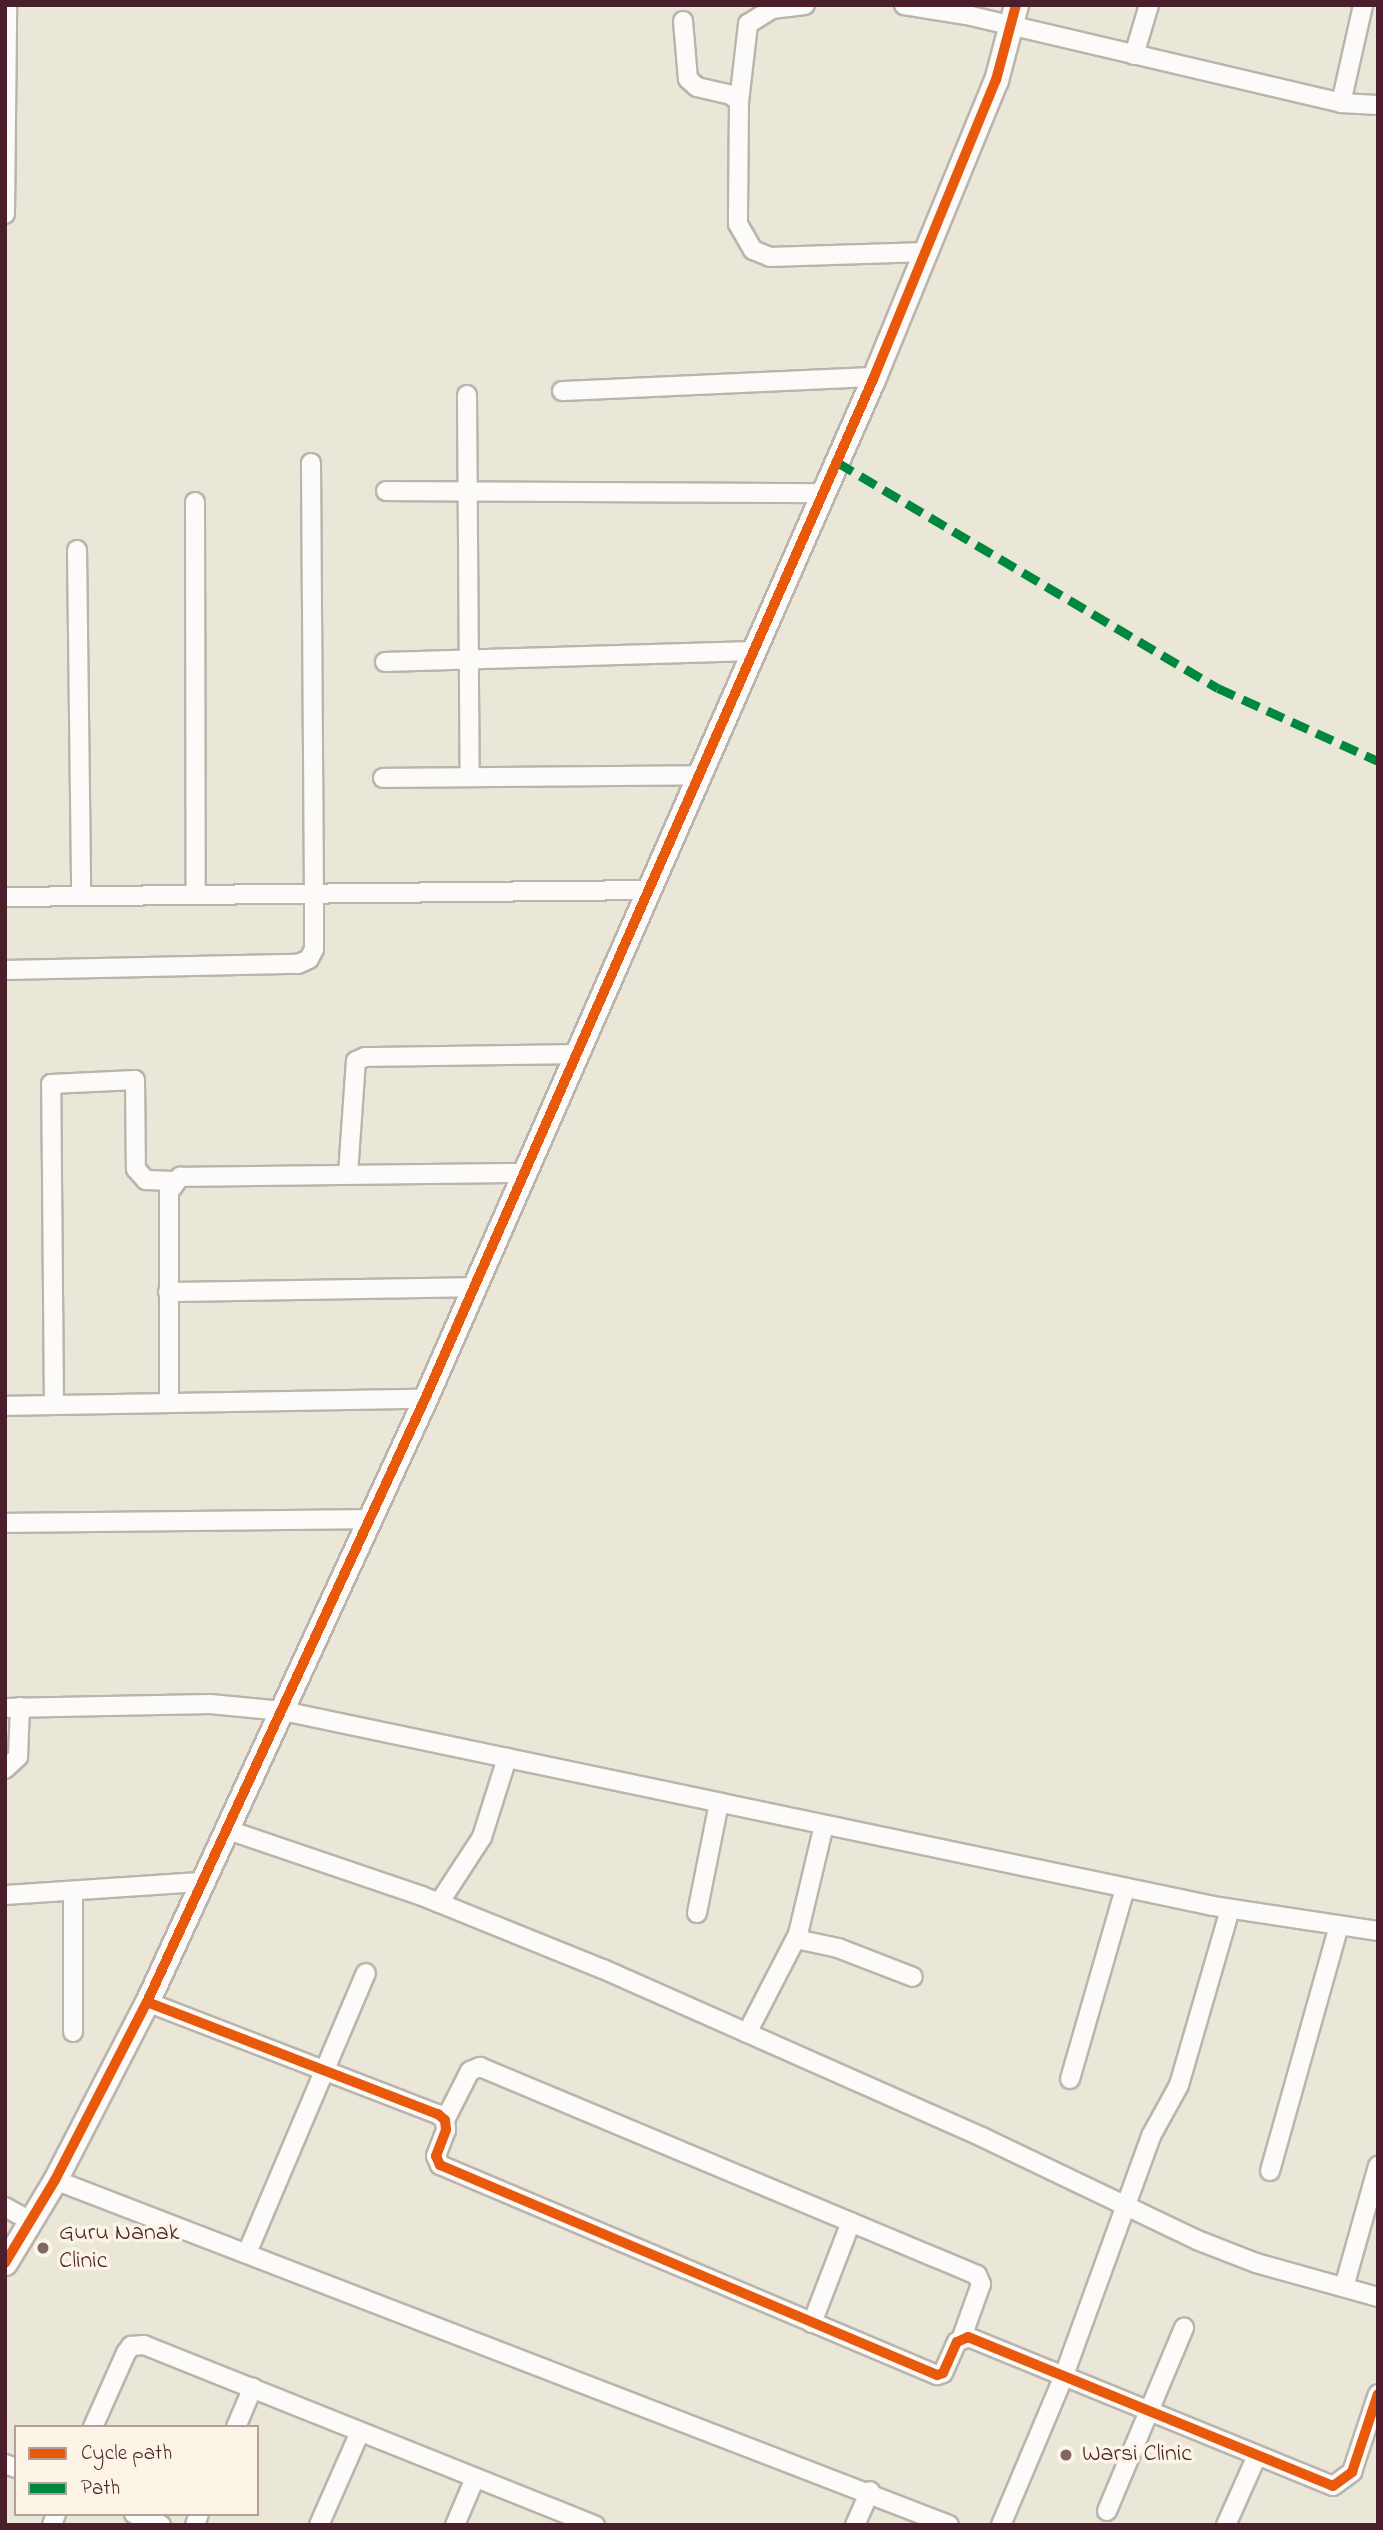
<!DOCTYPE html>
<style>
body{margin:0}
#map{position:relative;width:1383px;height:2530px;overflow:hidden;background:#eae6d8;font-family:"Indie Flower",sans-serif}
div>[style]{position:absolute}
.roads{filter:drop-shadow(2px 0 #bbb4ac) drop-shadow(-2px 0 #bbb4ac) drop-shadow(0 2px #bbb4ac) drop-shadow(0 -2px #bbb4ac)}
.street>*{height:18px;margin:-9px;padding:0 9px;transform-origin:9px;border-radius:9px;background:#fcfbf9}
.secondary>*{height:23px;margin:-11.5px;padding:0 11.5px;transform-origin:11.5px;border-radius:11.5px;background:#fcfbf9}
.quiet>*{height:9px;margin-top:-4.5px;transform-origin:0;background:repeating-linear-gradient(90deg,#00873e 0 18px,transparent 0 27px)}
.cycleway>*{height:10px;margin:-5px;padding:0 5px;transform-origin:5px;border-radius:5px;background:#e8590c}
.dots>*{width:19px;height:19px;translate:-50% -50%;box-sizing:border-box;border:4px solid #fcf5e5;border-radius:50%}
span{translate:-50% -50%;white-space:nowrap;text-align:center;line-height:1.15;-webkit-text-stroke:7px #fcf5e5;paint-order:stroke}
.poi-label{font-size:24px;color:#4a1f2b}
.left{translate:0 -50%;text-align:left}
.frame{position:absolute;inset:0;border:7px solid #4a1f2b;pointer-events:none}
.legend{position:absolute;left:14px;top:2425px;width:245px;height:91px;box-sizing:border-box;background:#fcf5e5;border:2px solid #b59f9b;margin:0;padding:9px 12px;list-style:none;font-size:21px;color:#4a1f2b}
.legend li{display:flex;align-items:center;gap:14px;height:35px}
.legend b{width:35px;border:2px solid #b59f9b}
</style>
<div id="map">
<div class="roads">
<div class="street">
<div style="left:904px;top:5px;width:68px;rotate:9.3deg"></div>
<div style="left:971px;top:16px;width:380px;rotate:13.2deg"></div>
<div style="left:1341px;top:103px;width:37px;rotate:3deg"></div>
<div style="left:683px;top:21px;width:58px;rotate:85.1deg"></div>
<div style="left:688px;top:79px;width:12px;rotate:42deg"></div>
<div style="left:697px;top:87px;width:35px;rotate:13deg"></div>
<div style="left:731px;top:95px;width:11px;rotate:41deg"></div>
<div style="left:739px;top:102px;width:122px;rotate:90.5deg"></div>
<div style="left:738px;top:224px;width:30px;rotate:60deg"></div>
<div style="left:753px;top:250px;width:18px;rotate:22deg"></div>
<div style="left:770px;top:257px;width:156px;rotate:-1.8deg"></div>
<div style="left:1134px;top:55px;width:52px;rotate:-73.3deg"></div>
<div style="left:739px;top:102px;width:79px;rotate:-83.4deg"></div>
<div style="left:748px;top:24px;width:28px;rotate:-32deg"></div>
<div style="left:772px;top:9px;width:33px;rotate:-7deg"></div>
<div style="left:1341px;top:103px;width:100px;rotate:-77.3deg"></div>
<div style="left:5px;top:214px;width:206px;rotate:-89.4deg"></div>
<div style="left:562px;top:391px;width:312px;rotate:-2.6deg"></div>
<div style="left:467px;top:395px;width:382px;rotate:89.6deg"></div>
<div style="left:386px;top:491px;width:437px;rotate:0.3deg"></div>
<div style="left:195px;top:502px;width:393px;rotate:89.9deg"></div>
<div style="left:77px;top:550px;width:346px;rotate:89.3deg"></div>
<div style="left:385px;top:662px;width:368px;rotate:-1.7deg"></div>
<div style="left:383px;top:778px;width:314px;rotate:-0.5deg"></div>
<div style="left:5px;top:897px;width:643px;rotate:-0.62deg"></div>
<div style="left:5px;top:970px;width:293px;rotate:-1.2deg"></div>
<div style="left:298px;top:964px;width:12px;rotate:-24deg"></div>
<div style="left:309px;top:959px;width:11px;rotate:-63deg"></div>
<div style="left:314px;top:949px;width:55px;rotate:-90deg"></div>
<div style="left:314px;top:894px;width:431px;rotate:-90.4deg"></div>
<div style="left:348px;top:1174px;width:113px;rotate:-86deg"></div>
<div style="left:356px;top:1061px;width:10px;rotate:-24deg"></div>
<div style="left:365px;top:1057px;width:210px;rotate:-0.8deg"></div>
<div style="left:168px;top:1292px;width:307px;rotate:-0.9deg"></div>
<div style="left:169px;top:1403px;width:211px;rotate:-90deg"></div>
<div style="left:169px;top:1192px;width:19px;rotate:-54deg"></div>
<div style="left:180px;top:1177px;width:343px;rotate:-0.7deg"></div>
<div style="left:54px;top:1405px;width:321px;rotate:-90.5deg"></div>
<div style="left:51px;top:1084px;width:84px;rotate:-2.7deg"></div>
<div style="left:135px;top:1080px;width:89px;rotate:89.4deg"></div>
<div style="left:136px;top:1169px;width:15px;rotate:48deg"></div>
<div style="left:146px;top:1180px;width:28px;rotate:2deg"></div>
<div style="left:5px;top:1406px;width:420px;rotate:-1deg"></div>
<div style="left:5px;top:1523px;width:366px;rotate:-0.6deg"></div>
<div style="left:5px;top:1708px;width:205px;rotate:-1.1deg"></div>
<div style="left:210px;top:1704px;width:73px;rotate:5.5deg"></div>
<div style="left:283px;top:1711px;width:950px;rotate:11.84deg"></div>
<div style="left:1213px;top:1906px;width:167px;rotate:8.6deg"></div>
<div style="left:5px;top:1769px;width:18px;rotate:-43deg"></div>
<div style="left:18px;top:1757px;width:50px;rotate:-87.7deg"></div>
<div style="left:228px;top:1830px;width:205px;rotate:18.8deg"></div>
<div style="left:422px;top:1896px;width:195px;rotate:22deg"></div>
<div style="left:603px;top:1969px;width:415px;rotate:23.9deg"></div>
<div style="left:982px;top:2137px;width:238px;rotate:25.6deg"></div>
<div style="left:1197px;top:2240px;width:63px;rotate:21.3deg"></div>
<div style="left:1256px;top:2263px;width:127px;rotate:15.6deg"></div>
<div style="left:73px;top:1891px;width:141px;rotate:90deg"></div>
<div style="left:5px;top:1895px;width:197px;rotate:-3.8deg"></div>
<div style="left:439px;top:1903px;width:79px;rotate:-56.9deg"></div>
<div style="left:482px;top:1837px;width:83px;rotate:-72.4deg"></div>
<div style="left:697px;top:1913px;width:112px;rotate:-78.7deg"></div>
<div style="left:796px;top:1939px;width:43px;rotate:12.1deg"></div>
<div style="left:838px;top:1948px;width:80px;rotate:21.1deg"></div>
<div style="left:147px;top:2002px;width:312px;rotate:21.1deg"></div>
<div style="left:438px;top:2114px;width:9px;rotate:41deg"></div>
<div style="left:445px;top:2120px;width:10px;rotate:84deg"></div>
<div style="left:446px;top:2130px;width:28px;rotate:111deg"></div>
<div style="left:436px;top:2156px;width:10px;rotate:66deg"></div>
<div style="left:440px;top:2165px;width:540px;rotate:22.91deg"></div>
<div style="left:937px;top:2375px;width:6px;rotate:-18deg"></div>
<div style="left:943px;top:2373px;width:34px;rotate:-66deg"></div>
<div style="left:957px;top:2342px;width:12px;rotate:-24deg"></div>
<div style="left:968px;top:2337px;width:394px;rotate:22.2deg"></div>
<div style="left:1333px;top:2486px;width:24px;rotate:-36deg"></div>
<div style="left:1352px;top:2472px;width:82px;rotate:-71.6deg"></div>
<div style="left:747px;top:2033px;width:111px;rotate:-62.7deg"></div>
<div style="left:798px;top:1934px;width:112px;rotate:-76.6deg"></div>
<div style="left:1070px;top:2079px;width:199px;rotate:-73.9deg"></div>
<div style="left:445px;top:2120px;width:55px;rotate:-63deg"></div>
<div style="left:470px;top:2071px;width:11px;rotate:-22deg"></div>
<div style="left:480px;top:2067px;width:539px;rotate:22.71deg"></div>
<div style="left:977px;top:2275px;width:10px;rotate:66deg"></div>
<div style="left:981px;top:2284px;width:56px;rotate:109.7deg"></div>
<div style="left:1270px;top:2171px;width:255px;rotate:-74.3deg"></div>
<div style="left:55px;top:2180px;width:958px;rotate:21.1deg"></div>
<div style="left:5px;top:2207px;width:29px;rotate:29deg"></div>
<div style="left:247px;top:2253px;width:304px;rotate:-67deg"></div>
<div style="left:1344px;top:2287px;width:126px;rotate:-74.3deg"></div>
<div style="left:812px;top:2323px;width:108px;rotate:-68.9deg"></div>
<div style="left:93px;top:2427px;width:81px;rotate:-66deg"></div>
<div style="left:126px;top:2353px;width:9px;rotate:-54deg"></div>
<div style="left:131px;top:2346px;width:13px;rotate:-4deg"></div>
<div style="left:144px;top:2345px;width:486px;rotate:21.8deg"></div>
<div style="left:236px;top:2427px;width:43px;rotate:-67deg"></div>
<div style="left:5px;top:2464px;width:12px;rotate:20deg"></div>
<div style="left:1107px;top:2511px;width:199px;rotate:-67.2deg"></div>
<div style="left:134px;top:2514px;width:29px;rotate:22deg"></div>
<div style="left:52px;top:2525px;width:12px;rotate:-70deg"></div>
<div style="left:195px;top:2525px;width:12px;rotate:-70deg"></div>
<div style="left:319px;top:2525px;width:102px;rotate:-66.2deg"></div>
<div style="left:455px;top:2525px;width:51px;rotate:-66.9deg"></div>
<div style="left:855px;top:2525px;width:37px;rotate:-66deg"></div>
<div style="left:1001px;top:2525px;width:160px;rotate:-67.1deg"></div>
<div style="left:1063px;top:2378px;width:258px;rotate:-70deg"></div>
<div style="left:1151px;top:2136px;width:58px;rotate:-61.2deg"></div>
<div style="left:1179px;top:2085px;width:183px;rotate:-73.8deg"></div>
<div style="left:1226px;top:2525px;width:73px;rotate:-65.9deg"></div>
</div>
<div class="secondary">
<div style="left:5px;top:2263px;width:97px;rotate:-58.9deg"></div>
<div style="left:55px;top:2180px;width:200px;rotate:-62.7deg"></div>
<div style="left:147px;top:2002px;width:664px;rotate:-65.25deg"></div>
<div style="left:425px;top:1399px;width:1116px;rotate:-66.28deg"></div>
<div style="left:874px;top:377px;width:321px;rotate:-67.7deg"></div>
<div style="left:996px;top:80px;width:78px;rotate:-75.1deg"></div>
</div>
</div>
<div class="quiet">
<div style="left:837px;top:462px;width:443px;rotate:30.7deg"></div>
<div style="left:1218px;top:688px;width:176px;rotate:24.5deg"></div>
</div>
<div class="cycleway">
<div style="left:147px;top:2002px;width:312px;rotate:21.1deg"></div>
<div style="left:438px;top:2114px;width:9px;rotate:41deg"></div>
<div style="left:445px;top:2120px;width:10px;rotate:84deg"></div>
<div style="left:446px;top:2130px;width:28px;rotate:111deg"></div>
<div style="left:436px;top:2156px;width:10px;rotate:66deg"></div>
<div style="left:440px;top:2165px;width:540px;rotate:22.91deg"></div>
<div style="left:937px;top:2375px;width:6px;rotate:-18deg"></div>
<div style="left:943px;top:2373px;width:34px;rotate:-66deg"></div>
<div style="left:957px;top:2342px;width:12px;rotate:-24deg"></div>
<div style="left:968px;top:2337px;width:394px;rotate:22.2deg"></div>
<div style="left:1333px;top:2486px;width:24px;rotate:-36deg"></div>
<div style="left:1352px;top:2472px;width:82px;rotate:-71.6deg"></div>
<div style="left:5px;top:2263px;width:97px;rotate:-58.9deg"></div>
<div style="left:55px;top:2180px;width:200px;rotate:-62.7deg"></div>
<div style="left:147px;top:2002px;width:664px;rotate:-65.25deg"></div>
<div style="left:425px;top:1399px;width:1116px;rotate:-66.28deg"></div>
<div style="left:874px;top:377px;width:321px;rotate:-67.7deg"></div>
<div style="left:996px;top:80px;width:78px;rotate:-75.1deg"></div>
</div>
<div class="dots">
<div style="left:43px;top:2248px;background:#826568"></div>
<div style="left:1066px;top:2455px;background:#826568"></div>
</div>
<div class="poi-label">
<span class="left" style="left:59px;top:2248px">Guru Nanak<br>Clinic</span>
<span class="left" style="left:1082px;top:2455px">Warsi Clinic</span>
</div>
<div class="frame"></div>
<ul class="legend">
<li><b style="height:9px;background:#e8590c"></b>Cycle path</li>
<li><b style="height:9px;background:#00873e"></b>Path</li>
</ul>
</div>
